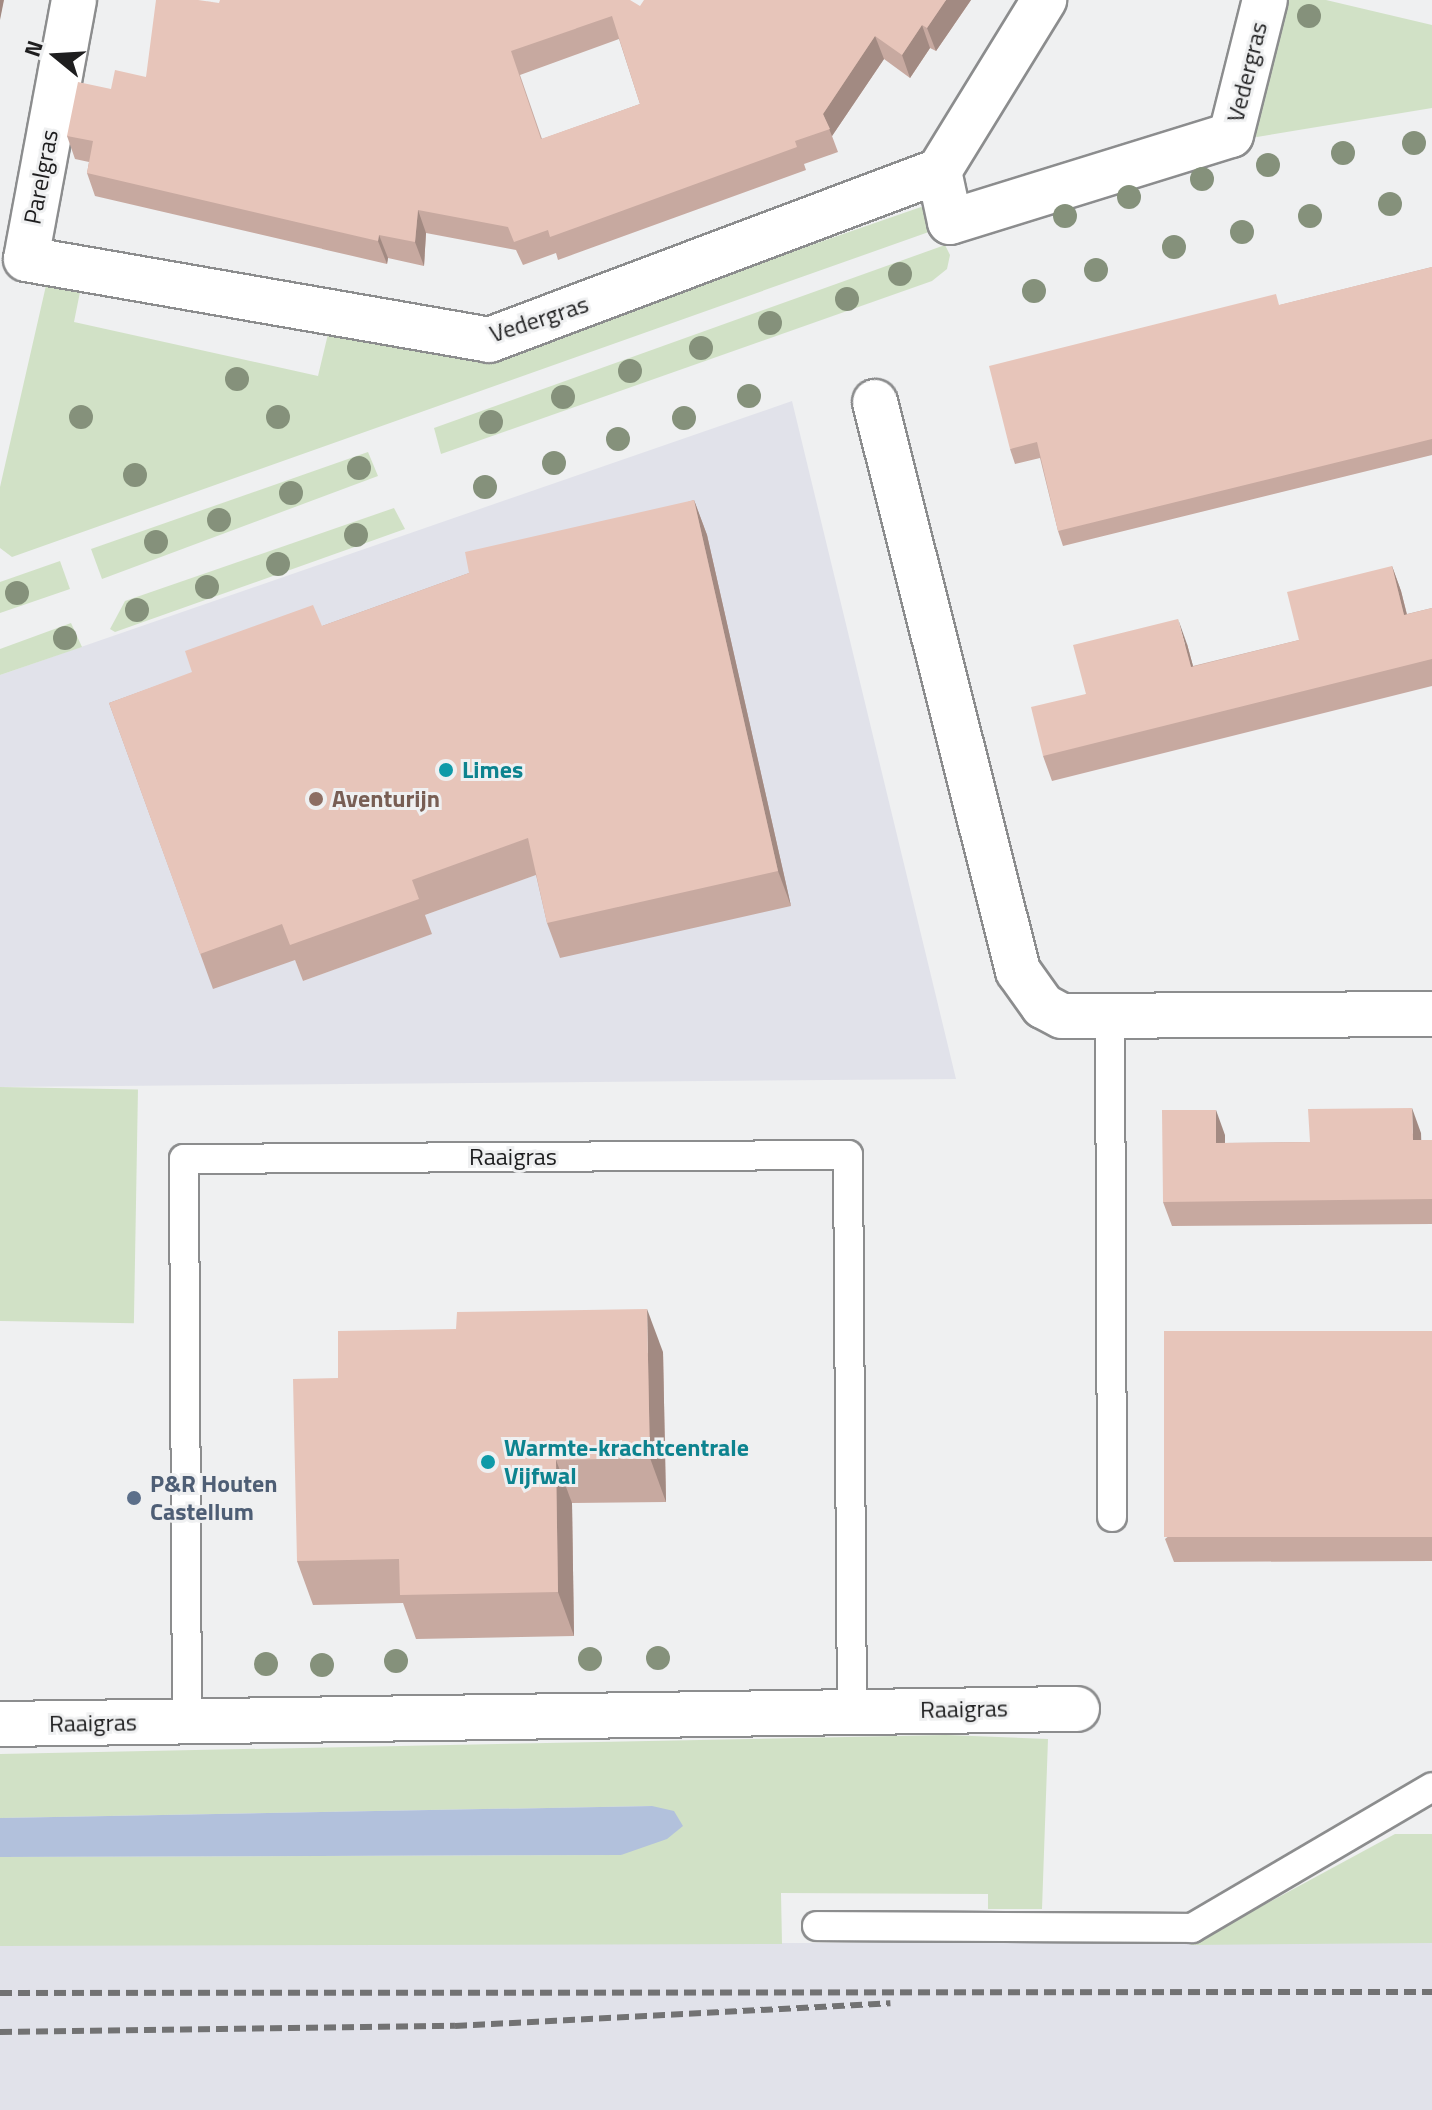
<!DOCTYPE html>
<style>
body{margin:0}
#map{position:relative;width:1432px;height:2110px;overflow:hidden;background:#eff0f1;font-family:"Titillium Web",sans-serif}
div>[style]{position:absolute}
.built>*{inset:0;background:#e1e2ea;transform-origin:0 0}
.green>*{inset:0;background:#d1e1c6;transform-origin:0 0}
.water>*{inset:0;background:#b2c1dc}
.roads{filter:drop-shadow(2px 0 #8c8d8e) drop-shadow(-2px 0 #8c8d8e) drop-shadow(0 2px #8c8d8e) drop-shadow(0 -2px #8c8d8e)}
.service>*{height:28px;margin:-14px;padding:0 14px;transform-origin:14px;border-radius:14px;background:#fff}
.minor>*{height:44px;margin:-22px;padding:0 22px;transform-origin:22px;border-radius:22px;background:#fff}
.rail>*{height:6px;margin-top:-3px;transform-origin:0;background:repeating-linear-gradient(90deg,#727273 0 12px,transparent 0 18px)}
.trees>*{width:24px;height:24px;margin:-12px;border-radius:50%;background:#85917b}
.wall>*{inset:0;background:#c7a9a0}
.shaded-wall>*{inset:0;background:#a28a82}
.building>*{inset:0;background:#e7c5ba;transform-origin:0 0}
.dots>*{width:22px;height:22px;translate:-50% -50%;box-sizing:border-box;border:4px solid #eff0f1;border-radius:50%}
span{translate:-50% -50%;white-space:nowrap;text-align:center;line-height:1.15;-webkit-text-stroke:6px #eff0f1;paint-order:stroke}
.street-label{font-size:24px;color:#1e1e1f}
.culture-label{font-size:24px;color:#0d838f;font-weight:700}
.left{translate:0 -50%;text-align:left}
.education-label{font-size:24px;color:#785e54;font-weight:700}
.service-label{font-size:24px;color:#4e5e75;font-weight:700}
.north{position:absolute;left:16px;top:16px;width:80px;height:80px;-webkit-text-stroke:6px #eff0f1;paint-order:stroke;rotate:288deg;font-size:22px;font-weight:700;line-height:32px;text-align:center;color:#1e1e1f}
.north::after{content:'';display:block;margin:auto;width:28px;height:36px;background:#1e1e1f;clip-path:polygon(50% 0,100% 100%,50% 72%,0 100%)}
</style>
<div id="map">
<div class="built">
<div style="clip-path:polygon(evenodd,792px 401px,956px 1079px,0 1087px,0 675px,792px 401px,123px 738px,791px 906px,541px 873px,425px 915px,431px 934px,303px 981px,295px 960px,123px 738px)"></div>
<div style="left:1432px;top:1943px;width:167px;height:1432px;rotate:90deg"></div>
</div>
<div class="green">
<div style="clip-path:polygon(1277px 0,1326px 0,1432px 25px,1432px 108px,1257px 137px,1244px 130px)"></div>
<div style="clip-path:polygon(921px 207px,934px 210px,940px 228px,12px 557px,0 548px,0 487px,50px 268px,82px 282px,74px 322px,318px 376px,328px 334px,480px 360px)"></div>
<div style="clip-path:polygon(945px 245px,950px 255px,947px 269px,932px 281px,441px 454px,434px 428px)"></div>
<div style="clip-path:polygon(368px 452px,378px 476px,102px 579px,91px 549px)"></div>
<div style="clip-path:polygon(394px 508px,405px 529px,115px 632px,110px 629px,125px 601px)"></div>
<div style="clip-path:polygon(60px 561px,70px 589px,0 613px,0 582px)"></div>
<div style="clip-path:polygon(71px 623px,82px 647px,0 675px,0 649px)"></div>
<div style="left:0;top:1087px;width:138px;height:234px;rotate:1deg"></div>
<div style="clip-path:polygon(946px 1735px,1048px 1739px,1042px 1909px,988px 1909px,988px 1894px,781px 1893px,782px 1944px,0 1946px,0 1857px,621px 1855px,652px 1806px,0 1818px,0 1754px)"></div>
<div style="clip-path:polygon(1395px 1834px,1432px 1834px,1432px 1943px,1190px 1945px)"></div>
</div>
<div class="water">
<div style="clip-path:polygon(652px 1806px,674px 1811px,683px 1826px,667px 1839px,621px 1855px,0 1857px,0 1818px)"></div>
</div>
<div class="roads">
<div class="service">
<div style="left:1110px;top:1016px;width:501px;rotate:89.77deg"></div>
<div style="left:187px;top:1722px;width:563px;rotate:-90.31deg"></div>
<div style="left:184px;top:1159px;width:664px;rotate:-0.35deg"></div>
<div style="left:848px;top:1155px;width:555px;rotate:89.59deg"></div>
<div style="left:817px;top:1926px;width:375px;rotate:0.3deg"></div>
<div style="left:1192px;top:1928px;width:278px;rotate:-30.4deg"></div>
</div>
<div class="minor">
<div style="left:74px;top:0;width:263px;rotate:100.5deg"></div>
<div style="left:26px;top:259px;width:470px;rotate:9.9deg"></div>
<div style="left:489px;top:340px;width:481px;rotate:-20.6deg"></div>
<div style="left:939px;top:171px;width:201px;rotate:-58.4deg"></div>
<div style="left:939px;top:171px;width:52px;rotate:77.8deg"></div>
<div style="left:950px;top:222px;width:294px;rotate:-17.2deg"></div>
<div style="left:1231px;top:135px;width:139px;rotate:-75.9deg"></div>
<div style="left:875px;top:402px;width:587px;rotate:75.89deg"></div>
<div style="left:1018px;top:971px;width:43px;rotate:54.5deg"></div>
<div style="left:1043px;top:1006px;width:21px;rotate:28deg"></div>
<div style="left:1062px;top:1016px;width:370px;rotate:-0.3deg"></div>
<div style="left:0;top:1724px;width:1077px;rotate:-0.8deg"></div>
</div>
</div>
<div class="rail">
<div style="left:0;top:1993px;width:1432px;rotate:-0.04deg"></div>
<div style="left:0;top:2032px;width:455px;rotate:-0.8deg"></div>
<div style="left:455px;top:2026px;width:436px;rotate:-3deg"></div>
</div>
<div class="trees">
<div style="left:1309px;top:16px"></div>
<div style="left:1414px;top:143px"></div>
<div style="left:1343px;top:153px"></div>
<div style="left:1268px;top:165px"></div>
<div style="left:1202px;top:179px"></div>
<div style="left:1129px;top:197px"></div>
<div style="left:1390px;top:204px"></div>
<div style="left:1065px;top:216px"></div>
<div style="left:1310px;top:216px"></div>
<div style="left:1242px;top:232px"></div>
<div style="left:1174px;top:247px"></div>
<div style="left:1096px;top:270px"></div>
<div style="left:900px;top:274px"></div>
<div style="left:1034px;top:291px"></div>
<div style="left:847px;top:299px"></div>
<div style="left:770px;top:323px"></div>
<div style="left:701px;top:348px"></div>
<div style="left:630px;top:371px"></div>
<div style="left:237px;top:379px"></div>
<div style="left:749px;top:396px"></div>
<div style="left:563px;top:397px"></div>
<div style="left:81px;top:417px"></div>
<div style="left:278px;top:417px"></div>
<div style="left:684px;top:418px"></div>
<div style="left:491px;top:422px"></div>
<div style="left:618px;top:439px"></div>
<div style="left:554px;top:463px"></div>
<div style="left:359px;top:468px"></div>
<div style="left:135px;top:475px"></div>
<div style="left:485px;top:487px"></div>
<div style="left:291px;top:493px"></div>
<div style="left:219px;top:520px"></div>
<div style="left:356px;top:535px"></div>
<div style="left:156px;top:542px"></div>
<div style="left:278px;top:564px"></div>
<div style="left:207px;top:587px"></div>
<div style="left:17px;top:593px"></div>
<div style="left:137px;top:610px"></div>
<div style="left:65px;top:638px"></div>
<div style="left:658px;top:1658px"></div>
<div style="left:590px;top:1659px"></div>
<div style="left:396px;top:1661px"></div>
<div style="left:266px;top:1664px"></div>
<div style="left:322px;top:1665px"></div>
</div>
<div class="wall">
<div style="clip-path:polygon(evenodd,971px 0,936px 51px,930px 48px,910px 78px,884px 59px,832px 136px,838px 152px,804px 164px,806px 170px,558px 260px,556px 253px,523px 265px,516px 250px,426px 233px,424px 266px,388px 258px,387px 264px,95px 196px,87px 173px,89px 162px,75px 159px,67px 136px,111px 89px,146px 77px,219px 3px,640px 6px,971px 0,619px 39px,640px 104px,542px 139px,520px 75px,619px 39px)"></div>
<div style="clip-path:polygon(1432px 267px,1432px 455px,1063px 546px,1058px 531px,1040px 458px,1015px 464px,1010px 449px,1280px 305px)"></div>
<div style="clip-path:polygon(694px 500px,707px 535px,791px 906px,560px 958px,547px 923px,536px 875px,425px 915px,432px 934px,303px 981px,295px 960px,213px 989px,109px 703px,469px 573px)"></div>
<div style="clip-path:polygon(1392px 566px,1401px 591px,1407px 614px,1432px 608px,1432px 686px,1052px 781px,1043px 756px,1086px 694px,1187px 644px,1193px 666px,1299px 640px)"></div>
<div style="clip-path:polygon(1421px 1133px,1421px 1140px,1432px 1140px,1432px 1224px,1172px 1226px,1163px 1202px,1225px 1135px,1225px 1143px,1310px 1142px)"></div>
<div style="clip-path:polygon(1432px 1331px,1432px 1561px,1174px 1562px,1165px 1539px)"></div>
<div style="clip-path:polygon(663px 1352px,666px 1502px,572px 1503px,574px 1636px,416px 1639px,403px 1603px,313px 1605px,297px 1561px,338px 1378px)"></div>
</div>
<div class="shaded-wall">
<div style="clip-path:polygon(0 0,4px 0,0 20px)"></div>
<div style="clip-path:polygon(946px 0,971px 0,936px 51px,927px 28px)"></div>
<div style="clip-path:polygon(922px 25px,930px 48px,910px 78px,902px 55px)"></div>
<div style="clip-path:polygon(875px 36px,884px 59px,832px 136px,823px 114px)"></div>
<div style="clip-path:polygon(418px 210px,426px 233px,424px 266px,415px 242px)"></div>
<div style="clip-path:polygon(379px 235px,388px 258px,387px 264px,378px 241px)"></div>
<div style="clip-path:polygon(694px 500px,707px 535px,791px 906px,778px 871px)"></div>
<div style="clip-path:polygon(1392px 566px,1401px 591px,1413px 640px,1404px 615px)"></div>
<div style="clip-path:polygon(1178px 619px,1187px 644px,1200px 692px,1191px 667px)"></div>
<div style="clip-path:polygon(1412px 1108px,1421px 1133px,1422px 1165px,1413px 1140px)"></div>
<div style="clip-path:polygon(1216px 1110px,1225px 1135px,1225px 1168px,1216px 1143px)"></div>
<div style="clip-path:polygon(647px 1309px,663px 1352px,666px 1502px,650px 1458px)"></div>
<div style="clip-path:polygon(556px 1460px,572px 1503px,574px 1636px,558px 1592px)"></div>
</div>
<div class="building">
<div style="clip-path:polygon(evenodd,156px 0,198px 0,219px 3px,220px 0,630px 0,640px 6px,644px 0,946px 0,927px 28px,922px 25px,902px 55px,875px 36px,823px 114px,830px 129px,795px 141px,797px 147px,550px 237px,548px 230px,514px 242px,508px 227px,418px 210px,415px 242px,379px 235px,378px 241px,87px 173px,93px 141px,67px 136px,78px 82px,111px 89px,115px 70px,146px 77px,156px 0,612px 16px,640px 104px,541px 139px,511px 51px,612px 16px)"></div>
<div style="clip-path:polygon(1432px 267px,1432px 439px,1058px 531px,1037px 442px,1010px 449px,989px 366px,1276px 294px,1279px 305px)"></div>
<div style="clip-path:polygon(694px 500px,778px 871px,547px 923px,528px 838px,412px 880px,419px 899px,290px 945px,282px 924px,200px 954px,109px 703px,192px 672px,185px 651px,313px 605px,322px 626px,469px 573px,465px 552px)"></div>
<div style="clip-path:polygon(1392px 566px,1404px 615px,1432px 608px,1432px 659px,1043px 756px,1031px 707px,1086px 694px,1073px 645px,1178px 619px,1191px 667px,1299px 640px,1287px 592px)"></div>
<div style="clip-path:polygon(1412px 1108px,1413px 1140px,1432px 1140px,1432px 1199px,1163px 1202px,1162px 1110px,1216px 1110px,1216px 1143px,1310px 1142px,1308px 1109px)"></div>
<div style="clip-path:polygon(647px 1309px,650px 1458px,556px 1460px,558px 1592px,400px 1595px,399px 1559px,297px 1561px,293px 1379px,338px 1378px,338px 1331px,456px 1329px,457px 1312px)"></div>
<div style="left:1432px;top:1331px;width:206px;height:268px;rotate:90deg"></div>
</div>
<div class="dots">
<div style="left:446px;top:770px;background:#0f9aa8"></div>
<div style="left:316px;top:799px;background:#8d6e63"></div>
<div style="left:488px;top:1462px;background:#0f9aa8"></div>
<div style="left:134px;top:1498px;background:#5c6f8a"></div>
</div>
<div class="street-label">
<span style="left:1247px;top:72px;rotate:-76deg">Vedergras</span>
<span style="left:41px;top:177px;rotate:-79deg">Parelgras</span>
<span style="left:539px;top:319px;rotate:-18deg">Vedergras</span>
<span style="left:513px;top:1157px">Raaigras</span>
<span style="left:964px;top:1709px;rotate:-1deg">Raaigras</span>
<span style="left:93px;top:1723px;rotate:-1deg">Raaigras</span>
</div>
<div class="culture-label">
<span class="left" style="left:462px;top:770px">Limes</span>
<span class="left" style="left:504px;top:1462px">Warmte-krachtcentrale<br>Vijfwal</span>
</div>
<div class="education-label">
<span class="left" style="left:332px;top:799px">Aventurijn</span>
</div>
<div class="service-label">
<span class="left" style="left:150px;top:1498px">P&amp;R Houten<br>Castellum</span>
</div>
<div class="north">N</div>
</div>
